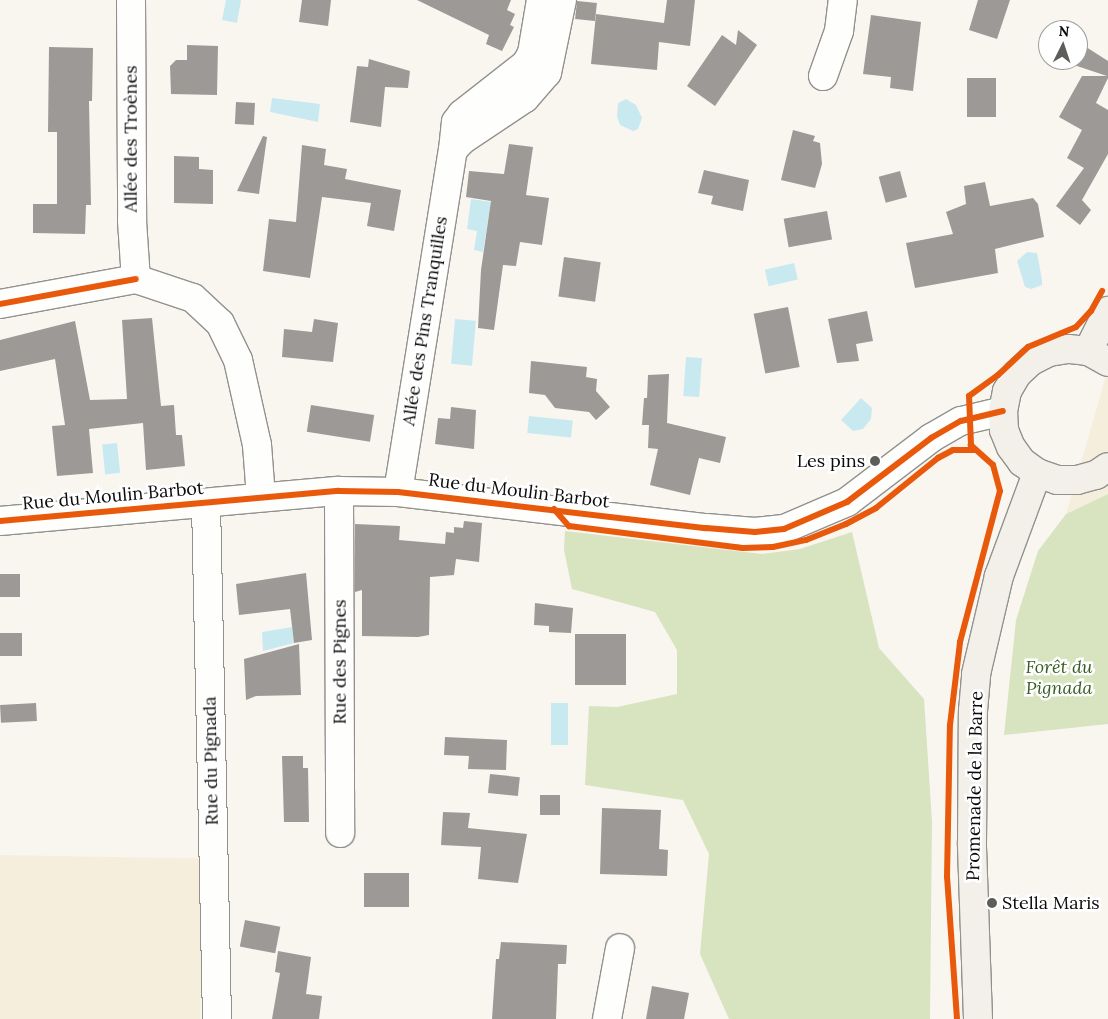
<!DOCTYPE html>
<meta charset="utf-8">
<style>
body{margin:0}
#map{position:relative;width:1108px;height:1019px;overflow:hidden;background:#f9f6f0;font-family:Lora,serif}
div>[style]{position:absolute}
.farmland>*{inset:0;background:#f5eedd;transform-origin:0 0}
.forest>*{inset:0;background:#d8e3c0}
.water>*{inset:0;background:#c9e9f1;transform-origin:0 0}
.building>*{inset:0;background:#9c9996;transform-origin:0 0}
.roads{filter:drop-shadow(1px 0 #92918e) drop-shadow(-1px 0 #92918e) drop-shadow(0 1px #92918e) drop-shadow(0 -1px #92918e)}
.minor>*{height:28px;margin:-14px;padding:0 14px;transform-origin:14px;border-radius:14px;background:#fefefd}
.secondary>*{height:28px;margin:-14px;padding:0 14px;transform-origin:14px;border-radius:14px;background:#f3f0e9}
.cycleway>*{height:6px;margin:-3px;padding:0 3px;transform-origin:3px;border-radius:3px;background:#e8590c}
.dots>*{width:14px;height:14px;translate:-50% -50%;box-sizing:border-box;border:2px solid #fff;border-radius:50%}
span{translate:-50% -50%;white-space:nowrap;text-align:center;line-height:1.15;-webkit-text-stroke:5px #fff;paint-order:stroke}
.street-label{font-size:18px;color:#0b0b0b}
.poi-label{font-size:18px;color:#0b0b0b}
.right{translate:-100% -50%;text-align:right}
.left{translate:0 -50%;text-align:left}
.park-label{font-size:18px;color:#385d22;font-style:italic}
.north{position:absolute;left:1038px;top:20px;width:50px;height:50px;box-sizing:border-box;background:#fff;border:1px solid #9d9d9d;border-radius:50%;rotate:4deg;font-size:14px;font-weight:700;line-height:20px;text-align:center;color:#0b0b0b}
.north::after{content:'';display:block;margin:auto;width:18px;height:22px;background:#5e5d5b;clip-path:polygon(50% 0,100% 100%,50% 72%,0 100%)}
</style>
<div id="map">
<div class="farmland">
<div style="clip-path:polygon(1108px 369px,1108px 494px,1066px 514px)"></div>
<div style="left:0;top:855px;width:203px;height:164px;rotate:1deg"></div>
</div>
<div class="forest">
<div style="clip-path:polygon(1108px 494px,1108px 724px,1004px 735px,1016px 620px,1038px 551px,1066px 514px)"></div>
<div style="clip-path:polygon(565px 531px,762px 554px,800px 549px,852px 532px,879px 648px,924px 699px,932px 821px,930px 1019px,729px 1019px,700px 954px,709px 854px,683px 800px,585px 785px,589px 706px,617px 707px,677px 694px,677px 650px,655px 612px,572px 589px,564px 550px)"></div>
</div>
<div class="water">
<div style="clip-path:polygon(226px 0,241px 0,237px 23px,222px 20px)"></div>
<div style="clip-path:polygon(272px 98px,320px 104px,318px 122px,270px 112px)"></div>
<div style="clip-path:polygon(626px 99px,636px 105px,642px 118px,638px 129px,633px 131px,620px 125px,617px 116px,618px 103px)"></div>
<div style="clip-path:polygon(471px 199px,491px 202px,483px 252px,474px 250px,477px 231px,467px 229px)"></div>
<div style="clip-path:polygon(1027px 252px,1037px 253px,1042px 280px,1042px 285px,1031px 289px,1025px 287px,1017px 261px)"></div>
<div style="left:794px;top:263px;width:17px;height:30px;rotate:77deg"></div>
<div style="left:455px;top:319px;width:21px;height:45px;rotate:5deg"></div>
<div style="left:686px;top:357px;width:16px;height:39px;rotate:4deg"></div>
<div style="clip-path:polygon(861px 398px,872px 408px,871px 419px,863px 429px,853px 431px,841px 420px)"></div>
<div style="left:529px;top:416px;width:44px;height:17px;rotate:6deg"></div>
<div style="left:117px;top:443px;width:30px;height:15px;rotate:84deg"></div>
<div style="clip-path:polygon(292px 627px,294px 643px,263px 651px,262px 632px)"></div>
<div style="left:551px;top:703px;width:17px;height:42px"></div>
</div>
<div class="building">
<div style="clip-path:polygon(302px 0,331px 0,328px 26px,299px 22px)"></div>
<div style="clip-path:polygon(417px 0,511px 0,507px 10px,515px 14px,510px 25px,514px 27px,502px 51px,486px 44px,489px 35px)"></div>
<div style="clip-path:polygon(667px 0,695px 0,690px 46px,659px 42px,657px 70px,591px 64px,596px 14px,664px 23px)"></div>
<div style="clip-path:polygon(978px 0,1010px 0,997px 39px,969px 30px)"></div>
<div style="left:577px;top:1px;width:20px;height:18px;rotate:6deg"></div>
<div style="clip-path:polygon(871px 15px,921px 22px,913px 91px,890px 88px,891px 77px,863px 74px)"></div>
<div style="clip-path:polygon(738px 30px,757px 45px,715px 106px,687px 86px,722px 35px,736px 45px)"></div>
<div style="clip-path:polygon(187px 45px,218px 46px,217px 95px,171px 94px,170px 66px,176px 60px,187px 60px)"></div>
<div style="clip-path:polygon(1083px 45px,1108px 61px,1108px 78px,1096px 103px,1108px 110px,1108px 154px,1082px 200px,1091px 210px,1080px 225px,1056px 206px,1084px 168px,1067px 158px,1082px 130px,1059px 117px,1082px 76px,1107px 76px,1074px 65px)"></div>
<div style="clip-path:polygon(49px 47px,93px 48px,92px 101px,89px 101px,91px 205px,86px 205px,85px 234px,33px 233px,33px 204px,57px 204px,57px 132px,48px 132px)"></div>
<div style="clip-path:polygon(369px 59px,410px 71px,408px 88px,385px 87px,381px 127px,350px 122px,357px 66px,368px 67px)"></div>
<div style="left:967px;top:78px;width:29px;height:39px"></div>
<div style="left:236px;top:102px;width:19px;height:22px;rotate:3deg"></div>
<div style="clip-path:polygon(793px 130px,815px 136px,813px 141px,820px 143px,822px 164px,815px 188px,781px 180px)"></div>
<div style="clip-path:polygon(263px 136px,267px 137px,259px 194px,237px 191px)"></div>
<div style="clip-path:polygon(509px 144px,533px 147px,526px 195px,549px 198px,542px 245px,520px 242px,516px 266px,503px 265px,494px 330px,478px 328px,481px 270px,491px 201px,466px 197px,469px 171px,504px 174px)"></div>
<div style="clip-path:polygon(302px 145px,326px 149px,324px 165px,347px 169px,345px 179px,401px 190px,394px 231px,367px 226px,371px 203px,322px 197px,310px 278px,263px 271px,269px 219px,296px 222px)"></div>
<div style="clip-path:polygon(174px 156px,199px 157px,199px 169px,213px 170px,213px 204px,174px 203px)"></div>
<div style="clip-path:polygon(704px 170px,749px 180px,743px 211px,711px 204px,713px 196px,698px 193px)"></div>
<div style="left:900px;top:171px;width:27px;height:22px;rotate:75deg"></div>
<div style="clip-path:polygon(985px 182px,990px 206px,1033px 198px,1038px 204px,1044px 237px,995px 249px,998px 273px,915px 288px,906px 243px,953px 234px,946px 212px,966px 204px,964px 186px)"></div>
<div style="left:827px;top:211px;width:29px;height:44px;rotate:80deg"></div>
<div style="left:564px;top:257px;width:37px;height:40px;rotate:8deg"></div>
<div style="left:788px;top:307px;width:61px;height:35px;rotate:79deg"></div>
<div style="clip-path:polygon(867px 311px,873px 341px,856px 344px,859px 361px,837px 363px,828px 319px)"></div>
<div style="clip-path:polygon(152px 318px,161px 406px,174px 405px,176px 435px,182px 435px,185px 466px,146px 470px,143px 423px,89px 429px,93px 473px,57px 476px,52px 426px,65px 425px,55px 359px,0 371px,0 340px,75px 321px,90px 400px,127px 399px,122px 320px)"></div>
<div style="clip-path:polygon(314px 319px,338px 323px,333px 362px,282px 357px,284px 329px,312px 332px)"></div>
<div style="clip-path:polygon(531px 361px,587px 367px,586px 377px,597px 379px,596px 391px,610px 407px,596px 420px,589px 412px,555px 408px,545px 395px,529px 393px)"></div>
<div style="clip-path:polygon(669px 374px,667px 423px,726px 437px,720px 463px,699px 458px,690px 495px,650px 485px,658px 449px,648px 448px,649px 425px,642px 425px,644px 398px,647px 398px,648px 375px)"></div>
<div style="left:311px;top:405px;width:64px;height:27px;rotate:9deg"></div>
<div style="clip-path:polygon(451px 407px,476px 410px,474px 449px,435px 444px,438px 418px,450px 419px)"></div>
<div style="clip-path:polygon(464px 521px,482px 523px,479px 562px,456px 559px,454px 575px,430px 577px,429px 635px,418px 637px,362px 636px,362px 590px,355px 592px,355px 524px,400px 526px,399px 540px,445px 544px,446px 532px,454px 533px,454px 527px,463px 528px)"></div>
<div style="clip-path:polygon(306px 573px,312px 640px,294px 643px,290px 609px,239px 615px,236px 584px)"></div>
<div style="left:0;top:574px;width:20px;height:23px"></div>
<div style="clip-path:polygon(535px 603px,573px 608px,571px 633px,549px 632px,549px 626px,534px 625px)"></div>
<div style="left:0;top:633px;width:22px;height:23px"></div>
<div style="left:575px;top:634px;width:51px;height:51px"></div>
<div style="clip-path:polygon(299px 644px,301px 695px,256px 696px,246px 700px,244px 659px)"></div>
<div style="left:36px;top:703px;width:18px;height:36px;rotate:87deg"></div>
<div style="clip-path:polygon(445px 737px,507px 740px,506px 770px,468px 769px,469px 756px,444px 755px)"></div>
<div style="clip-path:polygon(282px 756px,303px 756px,303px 768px,308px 768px,309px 822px,284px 822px)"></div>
<div style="left:490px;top:774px;width:30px;height:19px;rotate:6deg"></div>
<div style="left:540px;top:795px;width:20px;height:20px"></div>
<div style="clip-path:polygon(602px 808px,661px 810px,659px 849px,668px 850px,667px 876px,600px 874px)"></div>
<div style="clip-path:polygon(443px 812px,470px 813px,468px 828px,527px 834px,518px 883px,478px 879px,481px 847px,441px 845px)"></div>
<div style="left:409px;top:873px;width:34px;height:45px;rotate:90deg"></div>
<div style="left:245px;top:920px;width:36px;height:27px;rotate:11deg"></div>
<div style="clip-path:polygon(501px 942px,567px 945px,566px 964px,558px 964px,556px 1019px,492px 1019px,496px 959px,499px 959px)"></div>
<div style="clip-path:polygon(278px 951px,311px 957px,306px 994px,322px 996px,319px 1019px,272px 1019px,280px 973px,275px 972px)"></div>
<div style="clip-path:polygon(652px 986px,689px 993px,684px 1019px,646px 1019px)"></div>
</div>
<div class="roads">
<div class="minor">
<div style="left:131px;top:0;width:221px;rotate:89.7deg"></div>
<div style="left:132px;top:221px;width:58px;rotate:86.1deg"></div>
<div style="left:823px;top:76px;width:48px;rotate:-70.4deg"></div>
<div style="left:839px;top:31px;width:31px;rotate:-83deg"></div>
<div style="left:453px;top:150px;width:28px;rotate:-84deg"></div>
<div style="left:456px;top:122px;width:10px;rotate:-53deg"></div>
<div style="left:462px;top:114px;width:81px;rotate:-38deg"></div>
<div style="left:526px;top:64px;width:13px;rotate:-61deg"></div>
<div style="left:532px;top:53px;width:54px;rotate:-80.4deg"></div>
<div style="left:0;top:304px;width:138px;rotate:-10.4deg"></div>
<div style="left:136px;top:279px;width:60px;rotate:18.4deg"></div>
<div style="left:193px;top:298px;width:37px;rotate:43deg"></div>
<div style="left:220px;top:323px;width:41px;rotate:64.1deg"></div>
<div style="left:238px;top:360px;width:87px;rotate:77.4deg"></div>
<div style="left:257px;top:445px;width:52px;rotate:85.6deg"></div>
<div style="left:339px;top:491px;width:342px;rotate:89.8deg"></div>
<div style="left:398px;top:492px;width:346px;rotate:-80.9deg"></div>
<div style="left:453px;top:150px;width:13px;rotate:-48deg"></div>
<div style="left:462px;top:140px;width:76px;rotate:-33.7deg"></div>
<div style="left:525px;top:98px;width:33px;rotate:-49deg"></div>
<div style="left:547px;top:73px;width:75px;rotate:-78.4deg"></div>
<div style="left:206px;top:503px;width:516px;rotate:88.78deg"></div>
<div style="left:0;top:521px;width:340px;rotate:-5.1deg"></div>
<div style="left:339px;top:491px;width:59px;rotate:1deg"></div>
<div style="left:398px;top:492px;width:310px;rotate:6.7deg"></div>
<div style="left:706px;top:528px;width:49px;rotate:4.7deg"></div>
<div style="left:755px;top:532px;width:29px;rotate:-6deg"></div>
<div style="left:784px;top:529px;width:69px;rotate:-23.2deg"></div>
<div style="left:847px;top:502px;width:106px;rotate:-37.3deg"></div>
<div style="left:931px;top:438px;width:34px;rotate:-30deg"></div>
<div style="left:961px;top:421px;width:43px;rotate:-13.4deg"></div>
<div style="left:607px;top:1019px;width:72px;rotate:-79.6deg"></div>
</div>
<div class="secondary">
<div style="left:1088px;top:351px;width:45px;rotate:-63.4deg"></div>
<div style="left:1108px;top:362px;width:23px;rotate:-151deg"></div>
<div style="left:1088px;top:351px;width:20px;rotate:-174deg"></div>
<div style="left:1068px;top:349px;width:19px;rotate:171deg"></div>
<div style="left:1049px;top:352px;width:20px;rotate:153deg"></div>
<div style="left:1031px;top:361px;width:19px;rotate:137deg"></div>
<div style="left:1017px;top:374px;width:20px;rotate:120deg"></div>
<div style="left:1007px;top:391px;width:20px;rotate:101deg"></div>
<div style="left:1003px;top:411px;width:19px;rotate:87deg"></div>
<div style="left:1004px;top:430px;width:18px;rotate:68deg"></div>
<div style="left:1011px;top:447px;width:19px;rotate:54deg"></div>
<div style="left:1022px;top:462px;width:19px;rotate:36deg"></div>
<div style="left:1037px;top:473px;width:21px;rotate:19deg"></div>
<div style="left:1057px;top:480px;width:20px"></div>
<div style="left:1077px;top:480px;width:20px;rotate:-15deg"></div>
<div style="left:1096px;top:475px;width:14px;rotate:-34deg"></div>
<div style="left:978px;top:1019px;width:176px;rotate:-92deg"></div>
<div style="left:972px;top:843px;width:132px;rotate:-89.6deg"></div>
<div style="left:973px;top:711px;width:37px;rotate:-85deg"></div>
<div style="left:976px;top:674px;width:101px;rotate:-76.8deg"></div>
<div style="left:999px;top:576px;width:110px;rotate:-69.7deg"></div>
</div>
</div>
<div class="cycleway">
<div style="left:0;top:304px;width:138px;rotate:-10.4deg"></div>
<div style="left:554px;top:509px;width:23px;rotate:49deg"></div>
<div style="left:569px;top:526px;width:175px;rotate:7.2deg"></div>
<div style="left:743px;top:548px;width:30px;rotate:-2deg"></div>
<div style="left:773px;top:547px;width:34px;rotate:-12deg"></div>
<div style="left:806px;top:540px;width:43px;rotate:-21.8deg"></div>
<div style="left:846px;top:524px;width:34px;rotate:-28deg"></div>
<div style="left:876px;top:508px;width:80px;rotate:-38.9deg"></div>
<div style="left:938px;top:458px;width:17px;rotate:-28deg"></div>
<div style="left:953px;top:450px;width:21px"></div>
<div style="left:0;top:521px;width:340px;rotate:-5.1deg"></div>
<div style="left:339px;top:491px;width:59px;rotate:1deg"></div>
<div style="left:398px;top:492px;width:310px;rotate:6.7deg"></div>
<div style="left:706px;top:528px;width:49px;rotate:4.7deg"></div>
<div style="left:755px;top:532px;width:29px;rotate:-6deg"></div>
<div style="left:784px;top:529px;width:69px;rotate:-23.2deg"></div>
<div style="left:847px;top:502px;width:106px;rotate:-37.3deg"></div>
<div style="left:931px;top:438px;width:34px;rotate:-30deg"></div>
<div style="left:961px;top:421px;width:43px;rotate:-13.4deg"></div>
<div style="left:957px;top:1019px;width:142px;rotate:-94deg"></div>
<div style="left:947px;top:877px;width:152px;rotate:-88.9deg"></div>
<div style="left:950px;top:725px;width:84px;rotate:-83.1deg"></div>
<div style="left:960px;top:642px;width:156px;rotate:-75.2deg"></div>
<div style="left:1000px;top:491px;width:27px;rotate:-105deg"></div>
<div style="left:993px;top:465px;width:30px;rotate:-138deg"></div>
<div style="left:971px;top:445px;width:49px;rotate:-92.3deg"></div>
<div style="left:969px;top:396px;width:36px;rotate:-36deg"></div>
<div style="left:998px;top:375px;width:41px;rotate:-43deg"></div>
<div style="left:1028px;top:347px;width:52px;rotate:-22.6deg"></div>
<div style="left:1076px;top:327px;width:22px;rotate:-47deg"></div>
<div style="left:1091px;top:311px;width:23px;rotate:-61deg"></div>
</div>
<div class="dots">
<div style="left:875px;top:461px;background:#5e5d5b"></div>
<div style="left:992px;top:903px;background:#5e5d5b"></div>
</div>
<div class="street-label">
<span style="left:131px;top:139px;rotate:-90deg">Allée des Troènes</span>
<span style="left:425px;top:321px;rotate:-81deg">Allée des Pins Tranquilles</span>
<span style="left:519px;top:491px;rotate:7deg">Rue du Moulin Barbot</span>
<span style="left:113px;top:496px;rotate:-5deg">Rue du Moulin Barbot</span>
<span style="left:340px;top:662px;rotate:-90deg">Rue des Pignes</span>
<span style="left:211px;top:761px;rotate:-91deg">Rue du Pignada</span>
<span style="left:975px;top:786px;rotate:-89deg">Promenade de la Barre</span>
</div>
<div class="poi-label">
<span class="right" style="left:865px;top:461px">Les pins</span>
<span class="left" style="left:1002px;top:903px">Stella Maris</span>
</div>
<div class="park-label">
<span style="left:1059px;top:678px">Forêt du<br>Pignada</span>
</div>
<div class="north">N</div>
</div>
